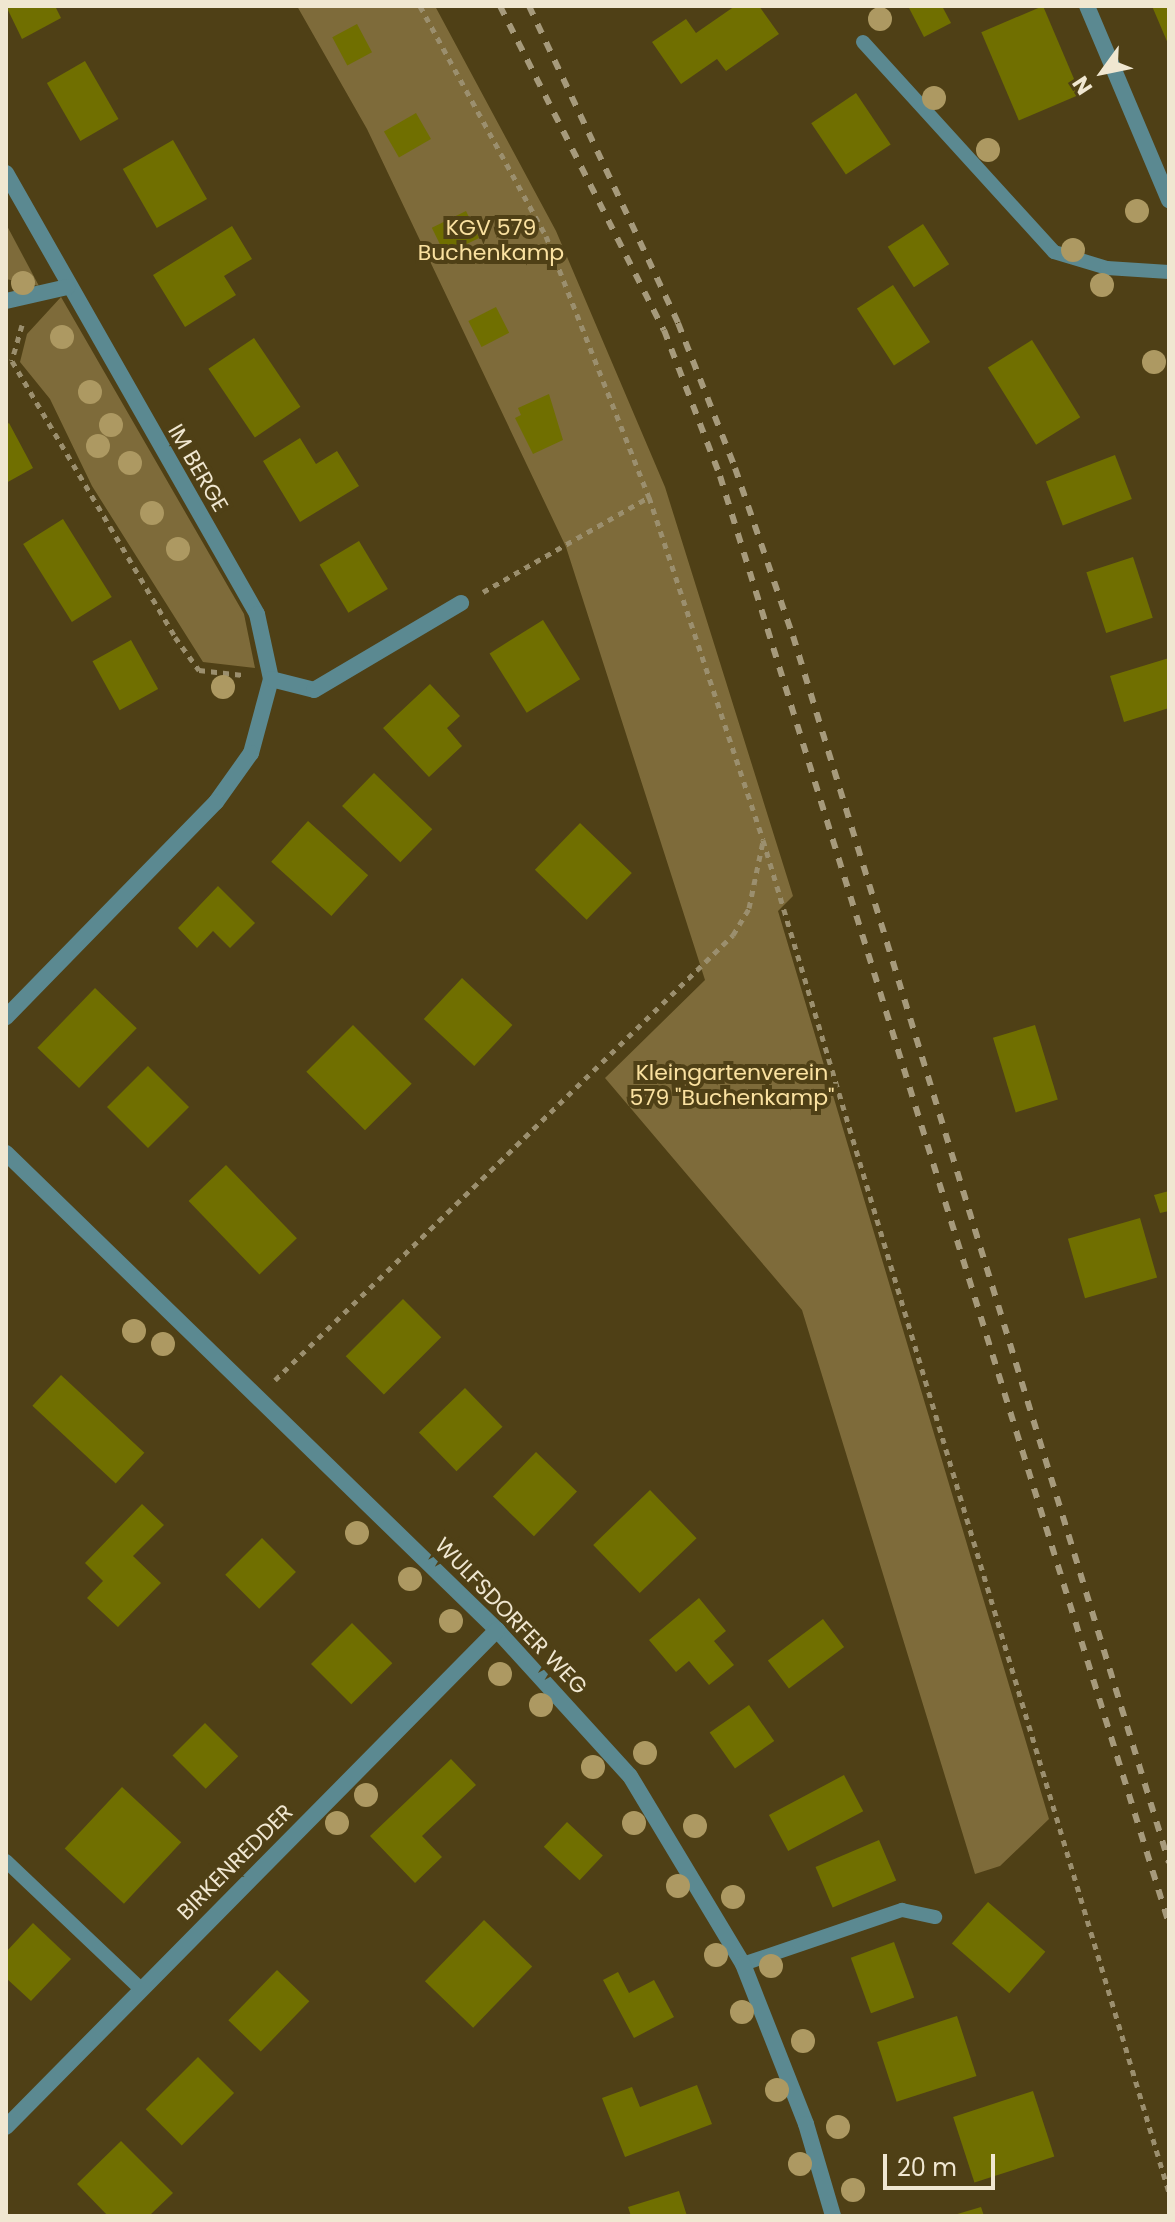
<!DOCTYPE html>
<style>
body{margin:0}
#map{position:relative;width:1175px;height:2222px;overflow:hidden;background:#4f4016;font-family:Poppins,sans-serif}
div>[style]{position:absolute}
.green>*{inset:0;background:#7e6b3a}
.building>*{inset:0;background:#706f00;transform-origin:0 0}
.path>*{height:5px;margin-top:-2.5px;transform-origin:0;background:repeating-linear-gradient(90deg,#9b8f6e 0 6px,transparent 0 12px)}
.lane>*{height:14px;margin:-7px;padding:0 7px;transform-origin:7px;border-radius:7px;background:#5b8991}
.street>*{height:16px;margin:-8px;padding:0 8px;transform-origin:8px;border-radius:8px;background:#5b8991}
.rail>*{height:6px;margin-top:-3px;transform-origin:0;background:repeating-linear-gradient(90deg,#a69a7b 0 10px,transparent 0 20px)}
.trees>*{width:24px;height:24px;margin:-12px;border-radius:50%;background:#ad9962}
span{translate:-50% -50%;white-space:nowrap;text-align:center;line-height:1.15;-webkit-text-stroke:8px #4f4016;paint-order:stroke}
.park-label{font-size:22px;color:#fae1a0}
.street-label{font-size:22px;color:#f0e7d1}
.frame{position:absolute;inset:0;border:8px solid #f0e7d1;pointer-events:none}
.north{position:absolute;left:1063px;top:32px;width:80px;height:80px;-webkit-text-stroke:6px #4f4016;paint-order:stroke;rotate:237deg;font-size:22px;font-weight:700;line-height:32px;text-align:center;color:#f0e7d1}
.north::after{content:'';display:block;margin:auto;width:28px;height:36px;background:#f0e7d1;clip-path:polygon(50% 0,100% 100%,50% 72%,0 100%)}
.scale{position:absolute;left:883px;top:2154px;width:112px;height:36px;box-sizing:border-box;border:4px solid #f0e7d1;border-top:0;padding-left:10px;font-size:24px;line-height:28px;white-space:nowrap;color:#f0e7d1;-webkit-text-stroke:6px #4f4016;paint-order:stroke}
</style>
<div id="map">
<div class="green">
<div style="clip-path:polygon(297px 6px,435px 6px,556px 231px,665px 487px,793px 896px,778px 911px,1049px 1819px,1000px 1866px,975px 1874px,802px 1310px,605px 1078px,705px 980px,566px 547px,367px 129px)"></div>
<div style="clip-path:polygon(6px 224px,39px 286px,6px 279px)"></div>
<div style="clip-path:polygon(61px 297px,244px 614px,255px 668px,203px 662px,92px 486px,50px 399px,20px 362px,27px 334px)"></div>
</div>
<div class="building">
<div style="clip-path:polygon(6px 6px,55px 6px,61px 18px,22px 39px)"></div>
<div style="clip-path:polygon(735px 6px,759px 6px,779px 34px,726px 71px,717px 59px,681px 84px,652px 42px,686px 19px,696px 33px)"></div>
<div style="clip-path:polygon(908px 6px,942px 6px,951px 23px,924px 37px)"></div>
<div style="left:1043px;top:6px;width:96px;height:67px;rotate:67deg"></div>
<div style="clip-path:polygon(1152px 6px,1169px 6px,1169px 46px)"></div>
<div style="left:357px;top:24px;width:32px;height:28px;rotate:62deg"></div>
<div style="left:85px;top:61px;width:67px;height:44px;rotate:60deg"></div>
<div style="left:856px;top:93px;width:62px;height:54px;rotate:56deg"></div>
<div style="left:416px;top:113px;width:30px;height:37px;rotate:60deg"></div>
<div style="left:173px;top:140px;width:68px;height:58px;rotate:60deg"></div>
<div style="left:466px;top:211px;width:30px;height:38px;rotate:64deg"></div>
<div style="left:923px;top:224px;width:48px;height:42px;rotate:57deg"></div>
<div style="clip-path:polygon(232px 226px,252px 259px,224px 276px,236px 295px,185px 327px,153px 275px)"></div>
<div style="left:893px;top:285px;width:68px;height:43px;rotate:57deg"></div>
<div style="left:496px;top:307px;width:29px;height:31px;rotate:63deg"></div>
<div style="left:254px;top:338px;width:83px;height:55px;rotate:56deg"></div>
<div style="left:1032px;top:340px;width:91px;height:52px;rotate:58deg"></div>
<div style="clip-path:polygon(549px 394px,563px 440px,533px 454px,515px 418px,521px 415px,518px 408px)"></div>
<div style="clip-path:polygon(9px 423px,33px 468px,6px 483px,6px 425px)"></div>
<div style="clip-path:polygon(300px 438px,316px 464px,337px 451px,359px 486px,300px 522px,263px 461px)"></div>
<div style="left:1115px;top:455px;width:47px;height:74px;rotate:69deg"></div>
<div style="left:63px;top:519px;width:92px;height:47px;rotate:58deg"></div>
<div style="left:359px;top:541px;width:56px;height:46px;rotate:59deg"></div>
<div style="left:1133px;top:557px;width:64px;height:49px;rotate:72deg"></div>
<div style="left:543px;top:620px;width:70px;height:63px;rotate:58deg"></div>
<div style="left:131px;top:640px;width:56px;height:44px;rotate:61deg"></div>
<div style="clip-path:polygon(1169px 658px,1169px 708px,1124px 722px,1110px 676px)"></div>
<div style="clip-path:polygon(430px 684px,460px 716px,447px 728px,462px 746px,429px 777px,383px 728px)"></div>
<div style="left:374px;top:773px;width:81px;height:46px;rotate:44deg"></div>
<div style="left:308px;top:821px;width:81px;height:55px;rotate:42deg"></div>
<div style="left:580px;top:823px;width:72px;height:65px;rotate:44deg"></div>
<div style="clip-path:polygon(218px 886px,255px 923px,230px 948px,213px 931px,197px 948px,178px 928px)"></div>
<div style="left:462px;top:978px;width:69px;height:56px;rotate:43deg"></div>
<div style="left:95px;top:988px;width:58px;height:83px;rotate:44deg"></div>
<div style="left:353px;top:1025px;width:83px;height:66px;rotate:45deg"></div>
<div style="left:1035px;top:1025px;width:78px;height:44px;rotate:73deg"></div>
<div style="left:148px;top:1066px;width:58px;height:58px;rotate:45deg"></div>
<div style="left:226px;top:1165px;width:102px;height:52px;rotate:46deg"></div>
<div style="clip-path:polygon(1169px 1191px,1169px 1211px,1160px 1213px,1154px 1195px)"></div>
<div style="left:1140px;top:1218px;width:62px;height:75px;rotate:74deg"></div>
<div style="left:403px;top:1299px;width:54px;height:81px;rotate:45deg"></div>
<div style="left:61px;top:1375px;width:114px;height:42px;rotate:43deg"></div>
<div style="left:465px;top:1388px;width:54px;height:64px;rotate:46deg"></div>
<div style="left:536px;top:1452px;width:57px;height:62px;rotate:44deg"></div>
<div style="left:650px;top:1490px;width:67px;height:79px;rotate:46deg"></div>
<div style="clip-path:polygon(142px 1504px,164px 1525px,133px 1556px,161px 1583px,118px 1627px,87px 1598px,103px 1581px,85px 1563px)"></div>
<div style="left:262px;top:1538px;width:48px;height:52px;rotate:45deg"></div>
<div style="clip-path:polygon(699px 1598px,726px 1631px,714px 1641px,734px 1665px,709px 1685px,689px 1661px,676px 1672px,649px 1640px)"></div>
<div style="left:823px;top:1619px;width:35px;height:69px;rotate:53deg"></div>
<div style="left:352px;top:1623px;width:57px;height:58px;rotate:45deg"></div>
<div style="left:749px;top:1705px;width:44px;height:48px;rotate:55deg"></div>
<div style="left:205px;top:1723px;width:47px;height:46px;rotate:45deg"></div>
<div style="clip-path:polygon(451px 1759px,476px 1785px,422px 1836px,442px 1857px,415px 1883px,370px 1836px)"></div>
<div style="left:844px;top:1775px;width:41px;height:85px;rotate:62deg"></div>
<div style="left:122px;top:1787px;width:81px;height:84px;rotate:43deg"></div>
<div style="left:567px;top:1822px;width:49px;height:34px;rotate:43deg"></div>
<div style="left:879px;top:1840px;width:44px;height:69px;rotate:67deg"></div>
<div style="left:988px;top:1902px;width:76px;height:55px;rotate:41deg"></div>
<div style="left:484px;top:1920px;width:67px;height:85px;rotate:44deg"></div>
<div style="clip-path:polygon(33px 1923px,71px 1959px,31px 2001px,6px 1978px,6px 1952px)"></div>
<div style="left:894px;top:1942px;width:59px;height:46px;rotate:70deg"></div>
<div style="left:277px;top:1970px;width:45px;height:70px;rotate:44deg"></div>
<div style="clip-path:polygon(618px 1972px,629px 1993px,654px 1980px,674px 2017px,634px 2038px,603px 1980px)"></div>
<div style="left:957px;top:2016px;width:63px;height:84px;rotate:72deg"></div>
<div style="left:198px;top:2057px;width:51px;height:74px;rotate:45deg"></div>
<div style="clip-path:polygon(697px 2085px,712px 2124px,625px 2157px,602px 2098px,632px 2087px,640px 2107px)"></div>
<div style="left:1033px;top:2091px;width:69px;height:84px;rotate:72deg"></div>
<div style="clip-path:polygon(121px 2141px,173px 2193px,149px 2216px,108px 2216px,77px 2184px)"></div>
<div style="clip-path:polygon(679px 2191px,687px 2216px,631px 2216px,628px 2207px)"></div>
<div style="clip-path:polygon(981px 2207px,984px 2216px,954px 2216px,954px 2215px)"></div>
</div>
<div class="path">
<div style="left:420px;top:6px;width:262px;rotate:61.3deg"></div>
<div style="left:546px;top:236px;width:281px;rotate:68.5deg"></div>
<div style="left:649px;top:497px;width:361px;rotate:71.6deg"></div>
<div style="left:763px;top:840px;width:1412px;rotate:73.29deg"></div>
<div style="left:22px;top:325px;width:37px;rotate:106deg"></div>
<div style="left:12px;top:361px;width:321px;rotate:59.4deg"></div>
<div style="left:175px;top:637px;width:41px;rotate:54deg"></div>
<div style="left:199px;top:670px;width:44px;rotate:6.5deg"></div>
<div style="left:483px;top:592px;width:191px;rotate:-29.8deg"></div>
<div style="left:275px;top:1380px;width:639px;rotate:-44.18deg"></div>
<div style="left:733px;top:935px;width:31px;rotate:-59deg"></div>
<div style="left:749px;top:908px;width:68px;rotate:-78.2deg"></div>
</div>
<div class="lane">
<div style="left:863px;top:42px;width:284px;rotate:47.7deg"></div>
<div style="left:1054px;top:252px;width:55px;rotate:16.8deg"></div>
<div style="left:1107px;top:268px;width:62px;rotate:3.7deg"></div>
<div style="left:6px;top:1861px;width:185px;rotate:43.5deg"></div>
<div style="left:743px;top:1964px;width:168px;rotate:-18.8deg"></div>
<div style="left:902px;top:1910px;width:34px;rotate:12deg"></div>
</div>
<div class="street">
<div style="left:1087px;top:6px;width:211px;rotate:67.1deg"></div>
<div style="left:6px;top:173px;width:507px;rotate:60.35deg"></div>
<div style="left:257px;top:614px;width:66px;rotate:77.8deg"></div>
<div style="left:271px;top:679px;width:77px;rotate:105.1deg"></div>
<div style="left:251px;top:753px;width:60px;rotate:125.5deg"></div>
<div style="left:216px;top:802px;width:301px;rotate:134.3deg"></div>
<div style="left:6px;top:301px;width:63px;rotate:-12.9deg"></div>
<div style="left:271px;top:679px;width:44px;rotate:14.3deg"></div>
<div style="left:314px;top:690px;width:171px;rotate:-30.6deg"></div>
<div style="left:6px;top:1153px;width:685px;rotate:44.17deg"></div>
<div style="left:497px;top:1630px;width:197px;rotate:47.7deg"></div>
<div style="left:630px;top:1776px;width:219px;rotate:59deg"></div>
<div style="left:743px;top:1964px;width:172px;rotate:68.5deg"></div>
<div style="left:806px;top:2124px;width:96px;rotate:73.6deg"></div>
<div style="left:6px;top:2127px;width:699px;rotate:-45.35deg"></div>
</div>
<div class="rail">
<div style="left:500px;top:6px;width:363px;rotate:63.2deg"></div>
<div style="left:664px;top:330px;width:156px;rotate:69deg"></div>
<div style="left:720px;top:476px;width:1516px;rotate:72.77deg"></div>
<div style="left:529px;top:6px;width:350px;rotate:64.8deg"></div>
<div style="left:678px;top:323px;width:156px;rotate:68.5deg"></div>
<div style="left:735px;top:468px;width:178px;rotate:71deg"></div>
<div style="left:793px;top:636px;width:1283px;rotate:72.96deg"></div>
</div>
<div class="trees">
<div style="left:880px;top:19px"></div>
<div style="left:934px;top:98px"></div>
<div style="left:988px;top:150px"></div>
<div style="left:1137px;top:211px"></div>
<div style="left:1073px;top:250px"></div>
<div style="left:23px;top:283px"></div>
<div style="left:1102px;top:285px"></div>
<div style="left:62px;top:337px"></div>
<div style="left:1154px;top:362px"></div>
<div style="left:90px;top:392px"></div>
<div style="left:111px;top:425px"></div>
<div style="left:98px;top:446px"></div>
<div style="left:130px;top:463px"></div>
<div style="left:152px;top:513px"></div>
<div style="left:178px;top:549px"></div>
<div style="left:223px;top:687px"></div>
<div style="left:134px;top:1331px"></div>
<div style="left:163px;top:1344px"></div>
<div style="left:357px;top:1533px"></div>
<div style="left:410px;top:1579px"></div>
<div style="left:451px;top:1621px"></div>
<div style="left:500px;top:1674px"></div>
<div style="left:541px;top:1705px"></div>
<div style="left:645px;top:1753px"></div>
<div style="left:593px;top:1767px"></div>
<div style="left:366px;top:1795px"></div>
<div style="left:337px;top:1823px"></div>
<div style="left:634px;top:1823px"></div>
<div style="left:695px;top:1826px"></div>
<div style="left:678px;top:1886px"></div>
<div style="left:733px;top:1897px"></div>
<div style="left:716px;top:1955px"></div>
<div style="left:771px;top:1966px"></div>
<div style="left:742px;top:2012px"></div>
<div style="left:803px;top:2041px"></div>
<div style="left:777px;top:2090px"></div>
<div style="left:838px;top:2127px"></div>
<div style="left:800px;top:2164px"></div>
<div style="left:853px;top:2190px"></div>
</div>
<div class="park-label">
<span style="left:491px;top:240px">KGV 579<br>Buchenkamp</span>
<span style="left:732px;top:1085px">Kleingartenverein<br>579 "Buchenkamp"</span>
</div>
<div class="street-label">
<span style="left:198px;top:468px;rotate:60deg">IM BERGE</span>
<span style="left:511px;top:1616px;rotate:46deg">WULFSDORFER WEG</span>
<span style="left:235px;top:1862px;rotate:-45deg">BIRKENREDDER</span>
</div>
<div class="frame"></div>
<div class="north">N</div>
<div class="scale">20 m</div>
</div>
